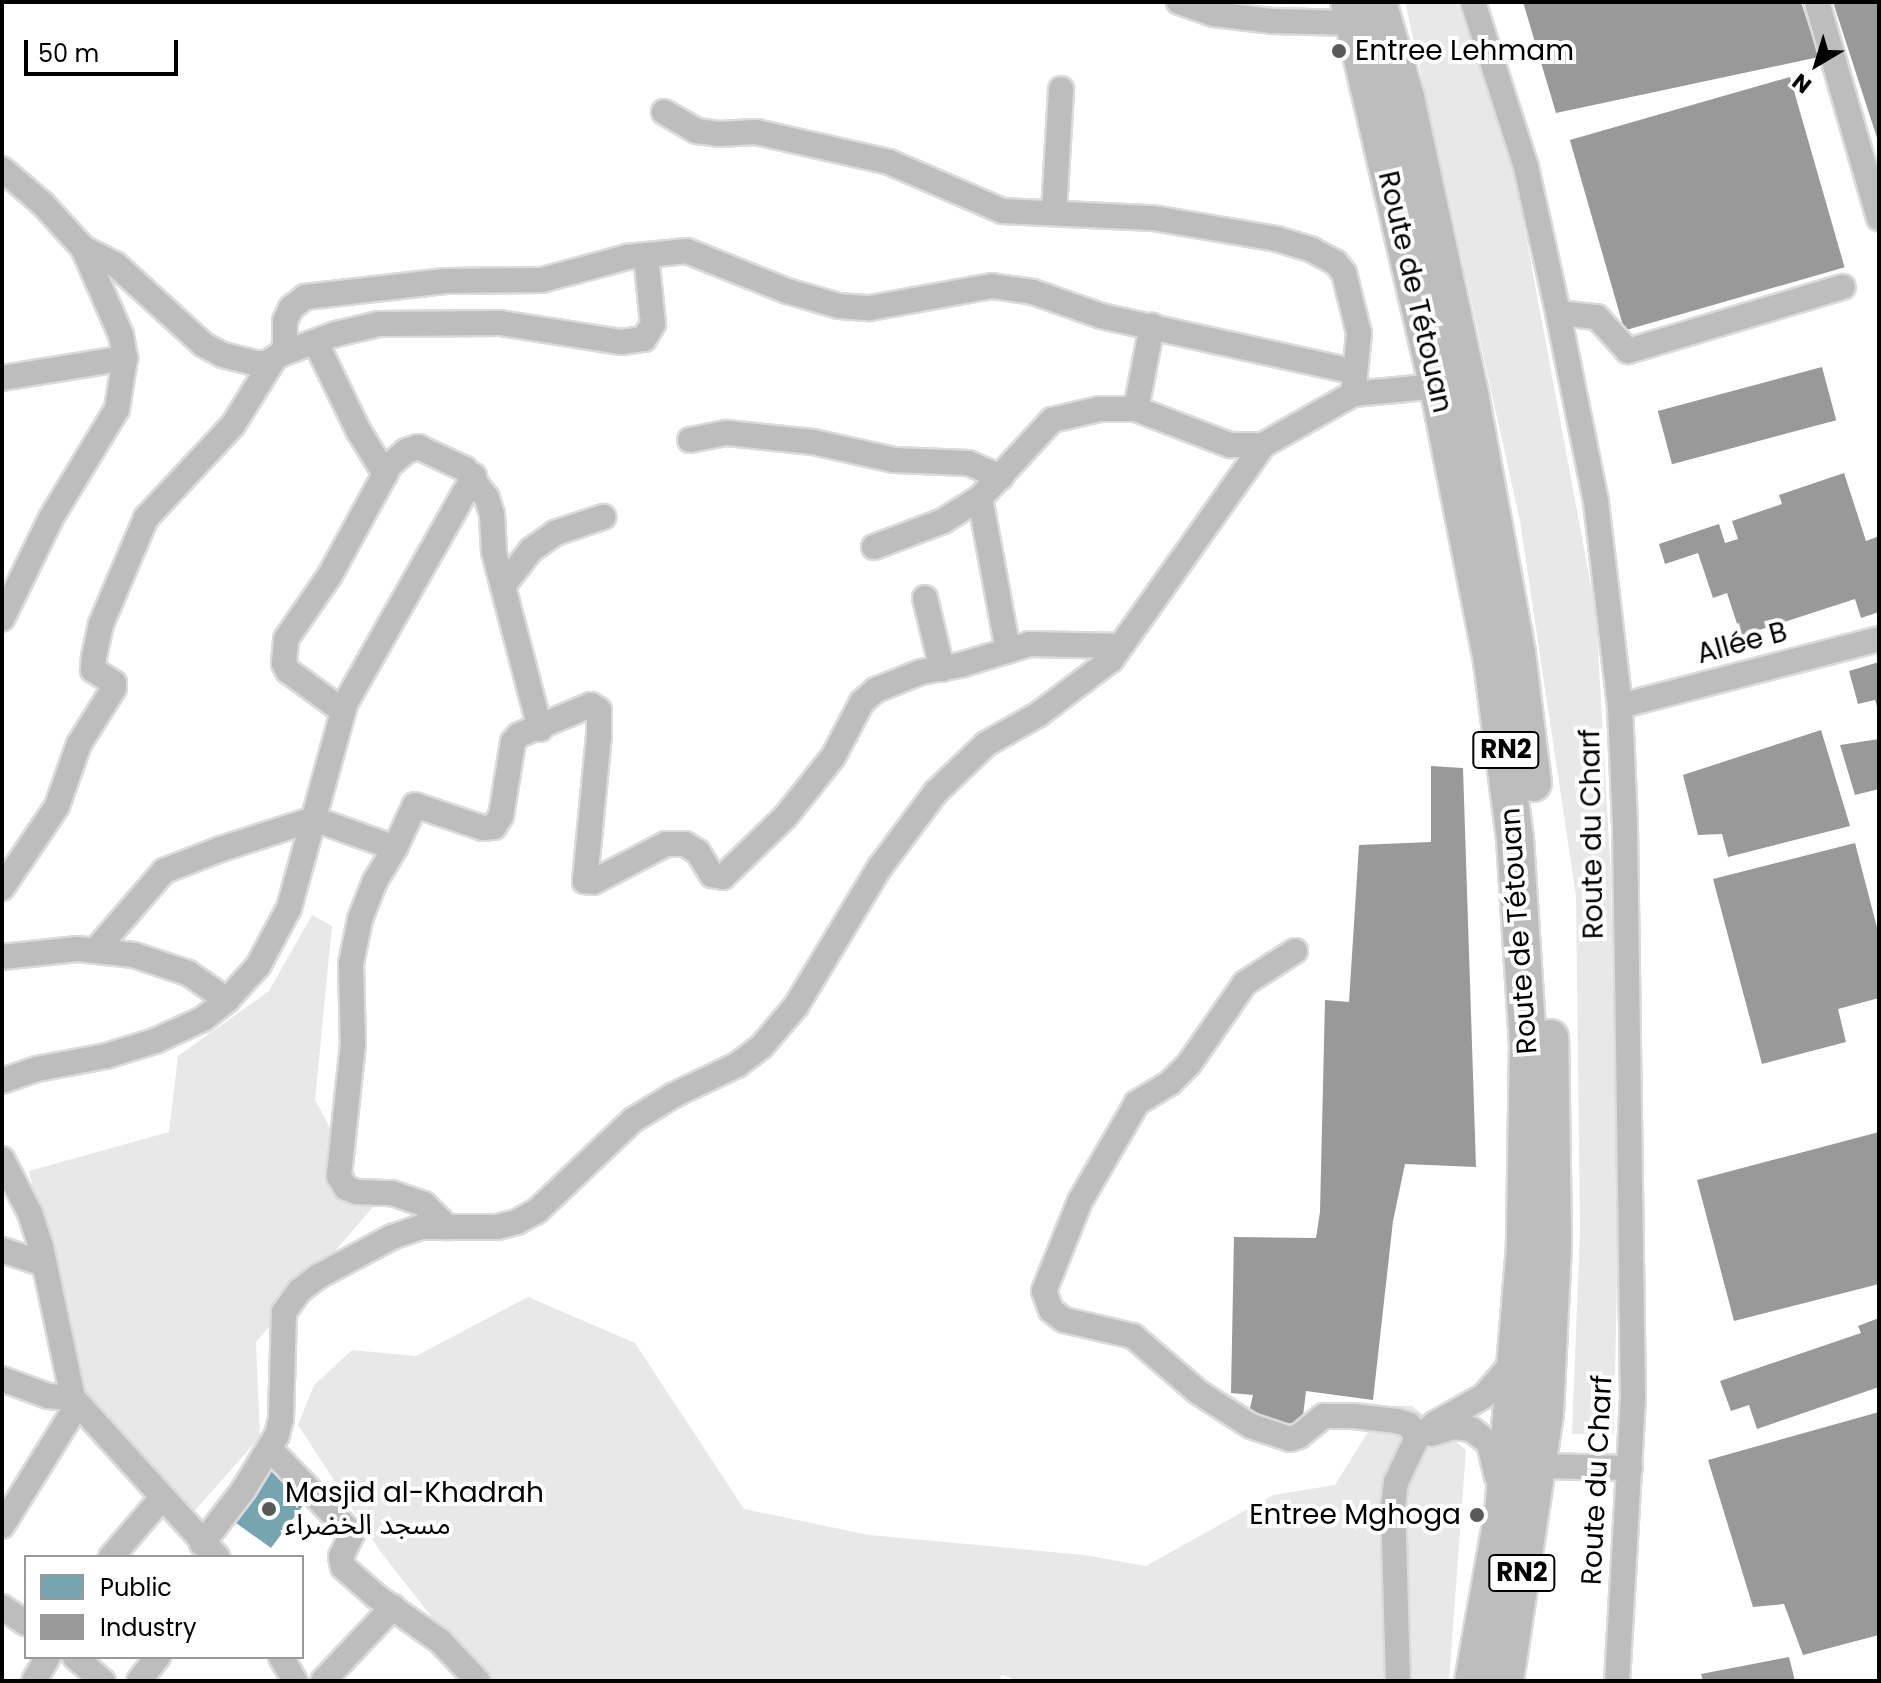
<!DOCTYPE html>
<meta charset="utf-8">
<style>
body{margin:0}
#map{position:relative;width:1881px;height:1683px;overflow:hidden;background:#fff;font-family:Poppins,"Noto Sans Arabic",sans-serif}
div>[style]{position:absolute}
.green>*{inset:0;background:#e8e8e8}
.public>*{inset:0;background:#76a5af}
.industry>*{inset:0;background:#999;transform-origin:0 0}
.roads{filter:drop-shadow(2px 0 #dbdbdb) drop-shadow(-2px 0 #dbdbdb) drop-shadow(0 2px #dbdbdb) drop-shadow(0 -2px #dbdbdb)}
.minor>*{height:24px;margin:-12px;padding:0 12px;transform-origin:12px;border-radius:12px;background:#bdbdbd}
.highway>*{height:36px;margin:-18px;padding:0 18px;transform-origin:18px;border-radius:18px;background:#bdbdbd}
.dots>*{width:22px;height:22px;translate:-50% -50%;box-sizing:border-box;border:4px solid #fff;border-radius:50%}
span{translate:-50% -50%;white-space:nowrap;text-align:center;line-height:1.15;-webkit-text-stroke:8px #fff;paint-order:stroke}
.shield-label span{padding:2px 6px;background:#fff;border:2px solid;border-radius:6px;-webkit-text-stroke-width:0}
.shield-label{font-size:26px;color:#000;font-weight:700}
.poi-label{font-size:28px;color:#000}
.left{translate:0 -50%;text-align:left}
.right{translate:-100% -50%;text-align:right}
.street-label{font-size:28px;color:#000}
.frame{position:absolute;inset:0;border:4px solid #000;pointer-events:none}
.legend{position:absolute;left:24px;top:1555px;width:280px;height:104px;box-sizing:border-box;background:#fff;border:2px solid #999;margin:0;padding:10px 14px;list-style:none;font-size:24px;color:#000}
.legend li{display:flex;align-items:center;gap:16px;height:40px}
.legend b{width:40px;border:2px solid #999}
.north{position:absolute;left:1777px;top:24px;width:80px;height:80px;-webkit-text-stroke:6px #fff;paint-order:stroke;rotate:218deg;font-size:22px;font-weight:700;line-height:32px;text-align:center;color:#000}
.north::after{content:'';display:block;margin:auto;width:28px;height:36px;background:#000;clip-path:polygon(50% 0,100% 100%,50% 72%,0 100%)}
.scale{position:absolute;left:24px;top:40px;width:154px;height:36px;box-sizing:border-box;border:4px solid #000;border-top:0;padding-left:10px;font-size:24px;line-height:28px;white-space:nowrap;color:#000;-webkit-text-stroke:6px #fff;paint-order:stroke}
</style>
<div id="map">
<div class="green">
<div style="clip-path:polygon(1405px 2px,1457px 2px,1510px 150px,1596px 613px,1611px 877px,1618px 1220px,1614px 1434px,1572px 1434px,1580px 1231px,1576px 896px,1520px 521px)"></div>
<div style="clip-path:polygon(312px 915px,332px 926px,315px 1100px,373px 1207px,256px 1342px,260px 1437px,191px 1515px,77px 1386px,29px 1171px,169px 1132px,178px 1056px,269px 991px)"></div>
<div style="clip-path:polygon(528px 1297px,635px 1343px,744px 1509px,869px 1535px,1084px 1555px,1146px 1566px,1273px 1495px,1335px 1485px,1384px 1406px,1412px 1406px,1466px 1450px,1449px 1681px,1018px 1681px,1002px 1675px,999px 1681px,482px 1681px,380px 1551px,298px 1425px,314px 1385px,352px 1350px,416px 1356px)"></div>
</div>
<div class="public">
<div style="clip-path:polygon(263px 1461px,307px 1500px,271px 1548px,229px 1518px)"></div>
</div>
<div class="industry">
<div style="clip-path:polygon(1523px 2px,1801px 2px,1819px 57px,1556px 113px)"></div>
<div style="clip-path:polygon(1833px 2px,1879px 2px,1879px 141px,1878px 141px)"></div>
<div style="left:1790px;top:77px;width:198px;height:229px;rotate:74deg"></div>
<div style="left:1822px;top:367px;width:55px;height:170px;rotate:75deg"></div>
<div style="clip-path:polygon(1844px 473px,1866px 541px,1879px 536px,1879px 612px,1861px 618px,1855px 599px,1741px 636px,1727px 593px,1713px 598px,1698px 553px,1665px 564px,1659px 544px,1719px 524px,1725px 543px,1738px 539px,1732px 521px,1782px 504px,1779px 495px)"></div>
<div style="clip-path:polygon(1879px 662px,1879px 709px,1878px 710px,1875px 700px,1858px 704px,1849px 671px)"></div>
<div style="clip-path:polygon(1821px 730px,1850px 826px,1728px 857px,1722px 834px,1698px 835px,1683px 775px)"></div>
<div style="clip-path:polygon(1879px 739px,1879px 789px,1855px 795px,1840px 745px)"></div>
<div style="clip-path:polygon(1431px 766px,1463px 768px,1476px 1167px,1405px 1164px,1393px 1221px,1373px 1400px,1306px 1391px,1302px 1424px,1247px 1421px,1253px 1395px,1231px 1393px,1234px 1237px,1316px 1238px,1320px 1212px,1325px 1000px,1349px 1002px,1359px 845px,1431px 842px)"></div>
<div style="clip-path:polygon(1855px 843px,1879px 935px,1879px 998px,1838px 1009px,1846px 1042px,1762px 1064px,1713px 879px)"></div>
<div style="clip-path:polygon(1879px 1132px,1879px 1284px,1734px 1321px,1697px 1180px)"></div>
<div style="clip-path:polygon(1879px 1318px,1879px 1387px,1757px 1429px,1749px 1405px,1731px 1411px,1720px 1381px,1861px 1333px,1858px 1326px)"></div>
<div style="clip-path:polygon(1879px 1412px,1879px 1635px,1803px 1655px,1784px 1604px,1753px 1607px,1708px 1460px)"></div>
<div style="clip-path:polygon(1789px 1657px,1795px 1681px,1703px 1681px,1701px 1674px)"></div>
</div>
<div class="roads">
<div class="minor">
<div style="left:1179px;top:2px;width:37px;rotate:19deg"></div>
<div style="left:1214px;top:14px;width:57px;rotate:7deg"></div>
<div style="left:1271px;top:21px;width:83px;rotate:1.4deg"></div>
<div style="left:1473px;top:2px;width:173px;rotate:72.2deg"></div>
<div style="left:1526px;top:167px;width:149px;rotate:77.6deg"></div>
<div style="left:1558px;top:313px;width:193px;rotate:78.6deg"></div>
<div style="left:1596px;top:502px;width:205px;rotate:83.3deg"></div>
<div style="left:1620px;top:706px;width:121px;rotate:87.6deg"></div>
<div style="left:1625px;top:827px;width:570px;rotate:89.2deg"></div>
<div style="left:1633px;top:1397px;width:284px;rotate:93.2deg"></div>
<div style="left:1817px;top:2px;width:225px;rotate:74deg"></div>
<div style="left:664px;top:112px;width:38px;rotate:30deg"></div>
<div style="left:697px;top:131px;width:21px;rotate:8deg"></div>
<div style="left:718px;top:134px;width:38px;rotate:-3deg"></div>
<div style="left:756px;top:132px;width:136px;rotate:12.7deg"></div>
<div style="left:889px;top:162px;width:123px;rotate:23.4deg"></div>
<div style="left:1002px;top:211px;width:151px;rotate:2.7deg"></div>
<div style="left:1153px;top:218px;width:126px;rotate:9.6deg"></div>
<div style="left:1277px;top:239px;width:37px;rotate:17deg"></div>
<div style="left:1312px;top:250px;width:27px;rotate:28deg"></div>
<div style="left:1336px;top:263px;width:13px;rotate:51deg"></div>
<div style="left:1344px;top:273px;width:62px;rotate:76deg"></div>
<div style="left:1359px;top:333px;width:61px;rotate:95.6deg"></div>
<div style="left:1353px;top:394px;width:85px;rotate:-5.4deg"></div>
<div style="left:2px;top:169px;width:54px;rotate:40.5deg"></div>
<div style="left:43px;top:204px;width:59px;rotate:47.7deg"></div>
<div style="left:83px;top:248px;width:95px;rotate:66.4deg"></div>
<div style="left:121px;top:335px;width:23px;rotate:80deg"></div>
<div style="left:125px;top:358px;width:52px;rotate:98.9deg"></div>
<div style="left:117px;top:409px;width:127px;rotate:121.2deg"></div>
<div style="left:51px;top:518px;width:112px;rotate:115.9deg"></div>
<div style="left:1054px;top:212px;width:123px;rotate:-86.7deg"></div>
<div style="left:83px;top:248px;width:36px;rotate:27deg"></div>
<div style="left:115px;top:264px;width:120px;rotate:42.3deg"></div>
<div style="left:204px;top:345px;width:21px;rotate:28deg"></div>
<div style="left:223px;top:355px;width:32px;rotate:14deg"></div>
<div style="left:254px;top:363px;width:13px"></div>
<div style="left:267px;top:363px;width:17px;rotate:-33deg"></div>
<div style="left:281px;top:354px;width:9px;rotate:-63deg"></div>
<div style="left:285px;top:346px;width:25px;rotate:-90deg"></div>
<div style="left:285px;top:321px;width:14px;rotate:-65deg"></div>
<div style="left:291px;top:308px;width:18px;rotate:-38deg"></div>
<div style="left:305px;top:297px;width:141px;rotate:-6.5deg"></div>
<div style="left:445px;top:281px;width:97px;rotate:-0.6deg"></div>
<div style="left:542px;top:280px;width:88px;rotate:-15.1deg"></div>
<div style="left:627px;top:257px;width:60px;rotate:-5.7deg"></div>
<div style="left:687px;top:251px;width:108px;rotate:21.8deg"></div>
<div style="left:787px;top:291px;width:54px;rotate:16.1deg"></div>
<div style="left:839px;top:306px;width:31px;rotate:4deg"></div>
<div style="left:870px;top:308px;width:124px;rotate:-10.2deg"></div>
<div style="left:992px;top:286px;width:41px;rotate:8.3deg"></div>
<div style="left:1033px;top:292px;width:72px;rotate:19.4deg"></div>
<div style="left:1101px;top:316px;width:260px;rotate:12.4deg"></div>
<div style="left:1558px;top:313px;width:39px;rotate:6deg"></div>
<div style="left:1597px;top:317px;width:46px;rotate:47.6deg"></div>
<div style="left:1628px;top:351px;width:224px;rotate:-16.6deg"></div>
<div style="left:316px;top:343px;width:97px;rotate:64.2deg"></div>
<div style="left:358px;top:430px;width:52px;rotate:58.5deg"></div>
<div style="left:281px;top:354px;width:59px;rotate:-20deg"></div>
<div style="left:336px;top:334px;width:44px;rotate:-13.1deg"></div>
<div style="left:379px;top:324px;width:121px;rotate:-0.5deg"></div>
<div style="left:500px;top:323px;width:123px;rotate:8.9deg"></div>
<div style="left:622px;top:342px;width:22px;rotate:-8deg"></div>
<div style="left:644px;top:339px;width:17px;rotate:-59deg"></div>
<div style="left:653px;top:324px;width:69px;rotate:-95.8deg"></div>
<div style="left:2px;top:378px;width:125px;rotate:-9.2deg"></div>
<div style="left:1136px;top:409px;width:85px;rotate:-79.1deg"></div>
<div style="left:690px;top:440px;width:38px;rotate:-11deg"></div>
<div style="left:727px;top:433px;width:86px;rotate:6deg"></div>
<div style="left:813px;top:442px;width:83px;rotate:12.5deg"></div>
<div style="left:894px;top:460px;width:74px;rotate:2.3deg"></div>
<div style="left:968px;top:463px;width:36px;rotate:23deg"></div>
<div style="left:980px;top:498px;width:155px;rotate:79.6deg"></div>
<div style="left:874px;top:547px;width:74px;rotate:-20.6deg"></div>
<div style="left:943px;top:521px;width:44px;rotate:-31.9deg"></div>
<div style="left:980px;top:498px;width:106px;rotate:-47.3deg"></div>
<div style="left:1052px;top:420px;width:49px;rotate:-12.9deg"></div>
<div style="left:1100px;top:409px;width:36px"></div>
<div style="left:1136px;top:409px;width:101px;rotate:21deg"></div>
<div style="left:1230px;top:445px;width:33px"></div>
<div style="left:1263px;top:445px;width:103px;rotate:-29.5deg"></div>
<div style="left:503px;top:586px;width:46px;rotate:-52.1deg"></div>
<div style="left:531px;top:550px;width:29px;rotate:-35deg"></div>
<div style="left:555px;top:533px;width:51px;rotate:-18.4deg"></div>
<div style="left:925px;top:598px;width:73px;rotate:76.5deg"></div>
<div style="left:1620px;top:706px;width:268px;rotate:-14.5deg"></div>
<div style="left:343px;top:711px;width:68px;rotate:-144deg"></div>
<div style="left:288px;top:671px;width:9px;rotate:-117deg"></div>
<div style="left:284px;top:663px;width:24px;rotate:-85deg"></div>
<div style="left:286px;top:639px;width:78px;rotate:-55.5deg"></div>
<div style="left:330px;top:575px;width:125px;rotate:-61.4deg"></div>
<div style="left:390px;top:465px;width:21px;rotate:-41deg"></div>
<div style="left:406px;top:451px;width:13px;rotate:-18deg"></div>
<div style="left:418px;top:447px;width:52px;rotate:25.1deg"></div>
<div style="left:465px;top:469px;width:36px;rotate:53deg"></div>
<div style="left:487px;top:498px;width:17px;rotate:73deg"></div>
<div style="left:492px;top:514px;width:38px;rotate:87deg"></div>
<div style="left:494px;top:552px;width:183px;rotate:75.4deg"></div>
<div style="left:395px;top:848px;width:47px;rotate:-65.1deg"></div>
<div style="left:415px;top:805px;width:72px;rotate:18.7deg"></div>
<div style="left:483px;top:828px;width:11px;rotate:-5deg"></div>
<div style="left:494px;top:827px;width:13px;rotate:-58deg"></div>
<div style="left:501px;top:816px;width:75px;rotate:-80.8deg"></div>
<div style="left:513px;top:742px;width:9px;rotate:-49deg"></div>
<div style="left:519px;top:735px;width:78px;rotate:-22.6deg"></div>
<div style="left:591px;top:705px;width:9px;rotate:32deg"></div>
<div style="left:599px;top:710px;width:25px;rotate:90deg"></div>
<div style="left:599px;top:735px;width:147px;rotate:95.5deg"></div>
<div style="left:585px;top:881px;width:8px;rotate:7deg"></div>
<div style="left:593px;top:882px;width:82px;rotate:-27.5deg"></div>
<div style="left:666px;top:844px;width:19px"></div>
<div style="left:685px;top:844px;width:15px;rotate:32deg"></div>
<div style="left:698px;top:852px;width:27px;rotate:59deg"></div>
<div style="left:712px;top:875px;width:11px;rotate:10deg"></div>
<div style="left:723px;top:877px;width:88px;rotate:-44.1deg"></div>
<div style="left:786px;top:816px;width:75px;rotate:-51.5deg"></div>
<div style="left:833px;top:757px;width:62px;rotate:-62.2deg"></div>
<div style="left:862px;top:702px;width:18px;rotate:-41deg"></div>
<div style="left:876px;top:690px;width:48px;rotate:-21.8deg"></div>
<div style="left:921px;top:672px;width:40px;rotate:-10deg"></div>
<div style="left:960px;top:665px;width:73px;rotate:-16.7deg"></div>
<div style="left:1030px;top:644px;width:90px;rotate:1.3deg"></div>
<div style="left:2px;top:888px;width:99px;rotate:-56.1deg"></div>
<div style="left:57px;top:806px;width:66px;rotate:-70.5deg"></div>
<div style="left:79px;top:744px;width:66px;rotate:-58deg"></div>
<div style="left:114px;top:688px;width:5px;rotate:-90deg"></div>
<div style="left:114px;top:683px;width:25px;rotate:-148deg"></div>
<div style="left:93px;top:670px;width:13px;rotate:-86deg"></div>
<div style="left:94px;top:657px;width:34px;rotate:-78deg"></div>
<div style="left:101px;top:624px;width:115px;rotate:-67deg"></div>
<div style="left:146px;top:518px;width:127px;rotate:-46.9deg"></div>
<div style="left:233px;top:425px;width:78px;rotate:-58.2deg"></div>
<div style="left:95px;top:951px;width:106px;rotate:-49.2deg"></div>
<div style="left:164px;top:871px;width:61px;rotate:-21.1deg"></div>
<div style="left:221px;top:849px;width:98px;rotate:-17.9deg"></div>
<div style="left:314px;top:819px;width:86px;rotate:19.7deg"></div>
<div style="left:395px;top:848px;width:39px;rotate:121deg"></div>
<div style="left:375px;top:881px;width:41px;rotate:111.5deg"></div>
<div style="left:360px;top:919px;width:46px;rotate:101.3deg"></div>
<div style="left:351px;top:964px;width:80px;rotate:88.6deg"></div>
<div style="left:353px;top:1044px;width:133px;rotate:96.1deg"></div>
<div style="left:339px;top:1176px;width:14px;rotate:60deg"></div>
<div style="left:346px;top:1188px;width:12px;rotate:20deg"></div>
<div style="left:357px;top:1192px;width:35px;rotate:2deg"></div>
<div style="left:392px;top:1193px;width:34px;rotate:19deg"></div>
<div style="left:424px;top:1204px;width:33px;rotate:45deg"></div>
<div style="left:1295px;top:951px;width:59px;rotate:147.4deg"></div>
<div style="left:1245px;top:983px;width:98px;rotate:124.7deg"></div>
<div style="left:1189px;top:1064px;width:27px;rotate:135deg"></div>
<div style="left:1170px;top:1083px;width:39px;rotate:149deg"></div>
<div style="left:1137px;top:1103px;width:113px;rotate:120.2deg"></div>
<div style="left:1080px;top:1201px;width:97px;rotate:111.8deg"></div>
<div style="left:1044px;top:1291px;width:20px;rotate:70deg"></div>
<div style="left:1051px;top:1310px;width:16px;rotate:38deg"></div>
<div style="left:1064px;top:1320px;width:71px;rotate:13.1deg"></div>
<div style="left:1133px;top:1336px;width:86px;rotate:40.7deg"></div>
<div style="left:1198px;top:1392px;width:63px;rotate:32.7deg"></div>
<div style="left:1251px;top:1426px;width:41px;rotate:18.4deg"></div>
<div style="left:1290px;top:1439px;width:9px;rotate:-18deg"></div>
<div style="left:1299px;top:1436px;width:32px;rotate:-39deg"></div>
<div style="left:1324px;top:1416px;width:29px"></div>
<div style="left:1353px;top:1416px;width:44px;rotate:6.5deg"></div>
<div style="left:1397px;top:1421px;width:13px;rotate:18deg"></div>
<div style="left:1409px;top:1425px;width:15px;rotate:58deg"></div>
<div style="left:2px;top:957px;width:76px;rotate:-6deg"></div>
<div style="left:78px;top:949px;width:56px;rotate:6.1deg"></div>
<div style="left:134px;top:955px;width:57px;rotate:18.4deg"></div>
<div style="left:188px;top:973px;width:47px;rotate:34.7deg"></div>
<div style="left:2px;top:1081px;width:37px;rotate:-19deg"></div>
<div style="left:37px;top:1069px;width:70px;rotate:-10.7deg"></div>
<div style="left:106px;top:1056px;width:51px;rotate:-17deg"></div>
<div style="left:155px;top:1041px;width:53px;rotate:-24.6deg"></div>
<div style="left:203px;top:1019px;width:31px;rotate:-38deg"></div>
<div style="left:227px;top:1000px;width:46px;rotate:-47.6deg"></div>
<div style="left:258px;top:966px;width:66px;rotate:-61.9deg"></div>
<div style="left:289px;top:908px;width:212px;rotate:-74.6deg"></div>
<div style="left:345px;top:704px;width:262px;rotate:-60.5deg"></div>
<div style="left:2px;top:1159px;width:61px;rotate:62.6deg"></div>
<div style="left:30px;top:1213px;width:36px;rotate:72deg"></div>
<div style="left:41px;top:1247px;width:154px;rotate:78deg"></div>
<div style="left:73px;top:1398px;width:215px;rotate:47.8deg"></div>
<div style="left:2px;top:1250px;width:44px;rotate:18.4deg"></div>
<div style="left:2px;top:1379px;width:49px;rotate:20.3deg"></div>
<div style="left:48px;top:1396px;width:25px;rotate:5deg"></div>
<div style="left:1431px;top:1434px;width:24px;rotate:-17deg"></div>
<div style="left:1454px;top:1427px;width:17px;rotate:7deg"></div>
<div style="left:1471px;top:1429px;width:23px;rotate:38deg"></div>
<div style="left:1489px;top:1443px;width:35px;rotate:77deg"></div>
<div style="left:270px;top:1449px;width:118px;rotate:46deg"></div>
<div style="left:352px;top:1534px;width:25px;rotate:116deg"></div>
<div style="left:341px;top:1557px;width:10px;rotate:79deg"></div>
<div style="left:343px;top:1567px;width:45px;rotate:41.4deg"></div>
<div style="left:377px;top:1597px;width:77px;rotate:34.9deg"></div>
<div style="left:440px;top:1641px;width:55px;rotate:46.5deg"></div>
<div style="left:1540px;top:1466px;width:90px;rotate:1.3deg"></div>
<div style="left:2px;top:1526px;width:144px;rotate:-58.1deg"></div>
<div style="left:202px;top:1544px;width:69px;rotate:-52.6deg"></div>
<div style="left:244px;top:1489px;width:63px;rotate:-58.6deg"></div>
<div style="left:277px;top:1435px;width:16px;rotate:-76deg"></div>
<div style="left:281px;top:1419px;width:107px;rotate:-88.4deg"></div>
<div style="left:284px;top:1312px;width:26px;rotate:-54deg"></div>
<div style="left:299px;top:1291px;width:25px;rotate:-37deg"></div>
<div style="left:319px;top:1276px;width:83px;rotate:-28.1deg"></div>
<div style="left:392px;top:1237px;width:31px;rotate:-19deg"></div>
<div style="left:421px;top:1227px;width:76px"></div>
<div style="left:497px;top:1227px;width:21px;rotate:-14deg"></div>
<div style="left:517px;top:1222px;width:23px;rotate:-29deg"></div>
<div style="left:537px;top:1211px;width:132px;rotate:-43.5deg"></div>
<div style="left:633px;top:1120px;width:48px;rotate:-31.4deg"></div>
<div style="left:674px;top:1095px;width:70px;rotate:-25.5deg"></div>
<div style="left:737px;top:1065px;width:31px;rotate:-37deg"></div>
<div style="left:762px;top:1046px;width:52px;rotate:-49.6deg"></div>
<div style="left:796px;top:1006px;width:162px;rotate:-58.9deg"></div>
<div style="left:880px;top:867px;width:94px;rotate:-53.3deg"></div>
<div style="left:936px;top:792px;width:69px;rotate:-43.8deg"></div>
<div style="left:986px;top:744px;width:61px;rotate:-29.5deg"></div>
<div style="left:1039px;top:714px;width:90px;rotate:-36.9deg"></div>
<div style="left:1111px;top:660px;width:263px;rotate:-54.7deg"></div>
<div style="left:111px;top:1557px;width:77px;rotate:-49.2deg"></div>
<div style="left:2px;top:1607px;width:29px;rotate:34deg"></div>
<div style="left:75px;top:1657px;width:37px;rotate:41deg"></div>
<div style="left:281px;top:1657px;width:28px;rotate:60deg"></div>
<div style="left:34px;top:1681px;width:28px;rotate:-60deg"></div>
<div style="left:139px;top:1681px;width:31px;rotate:-52deg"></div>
<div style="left:323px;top:1681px;width:102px;rotate:-46.6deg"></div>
<div style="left:1398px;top:1681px;width:175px;rotate:-91.6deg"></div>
<div style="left:1393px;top:1506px;width:24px;rotate:-83deg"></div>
<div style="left:1396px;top:1482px;width:49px;rotate:-64.5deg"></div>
<div style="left:1417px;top:1438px;width:24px;rotate:-38deg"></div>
<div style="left:1436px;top:1423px;width:55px;rotate:-29.4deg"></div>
<div style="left:1484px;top:1396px;width:48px;rotate:-49.3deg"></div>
</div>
<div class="highway">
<div style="left:1349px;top:2px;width:394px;rotate:77deg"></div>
<div style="left:1438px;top:386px;width:281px;rotate:78.9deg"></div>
<div style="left:1492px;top:662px;width:177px;rotate:82.6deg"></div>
<div style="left:1515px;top:838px;width:207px;rotate:86.4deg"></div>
<div style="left:1528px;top:1045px;width:201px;rotate:90.9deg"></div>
<div style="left:1525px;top:1246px;width:268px;rotate:94.7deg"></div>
<div style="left:1503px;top:1513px;width:171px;rotate:100.1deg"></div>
<div style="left:1378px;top:2px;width:100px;rotate:73.7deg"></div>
<div style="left:1406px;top:98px;width:303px;rotate:77.8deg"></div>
<div style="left:1470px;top:394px;width:263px;rotate:79.7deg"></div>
<div style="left:1517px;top:653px;width:131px;rotate:83deg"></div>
<div style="left:1505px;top:1681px;width:270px;rotate:-81.5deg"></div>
<div style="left:1545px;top:1414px;width:172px;rotate:-87.3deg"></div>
<div style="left:1553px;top:1242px;width:204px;rotate:-90.8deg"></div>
</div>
</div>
<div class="dots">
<div style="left:1339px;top:51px;background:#595959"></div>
<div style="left:269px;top:1509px;background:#595959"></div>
<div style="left:1477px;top:1515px;background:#595959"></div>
</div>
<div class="shield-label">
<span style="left:1506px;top:750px">RN2</span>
<span style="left:1522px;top:1573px">RN2</span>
</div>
<div class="poi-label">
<span class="left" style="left:1355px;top:51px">Entree Lehmam</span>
<span class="left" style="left:285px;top:1509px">Masjid al-Khadrah<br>مسجد الخضراء</span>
<span class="right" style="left:1461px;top:1515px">Entree Mghoga</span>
</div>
<div class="street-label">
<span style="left:1415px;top:292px;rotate:77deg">Route de Tétouan</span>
<span style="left:1742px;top:643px;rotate:-15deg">Allée B</span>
<span style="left:1592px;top:834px;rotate:-91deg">Route du Charf</span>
<span style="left:1519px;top:931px;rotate:-94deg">Route de Tétouan</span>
<span style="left:1597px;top:1480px;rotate:-87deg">Route du Charf</span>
</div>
<div class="frame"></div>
<ul class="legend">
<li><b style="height:22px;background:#76a5af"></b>Public</li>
<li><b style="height:22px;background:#999"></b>Industry</li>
</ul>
<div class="north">N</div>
<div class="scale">50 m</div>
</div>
